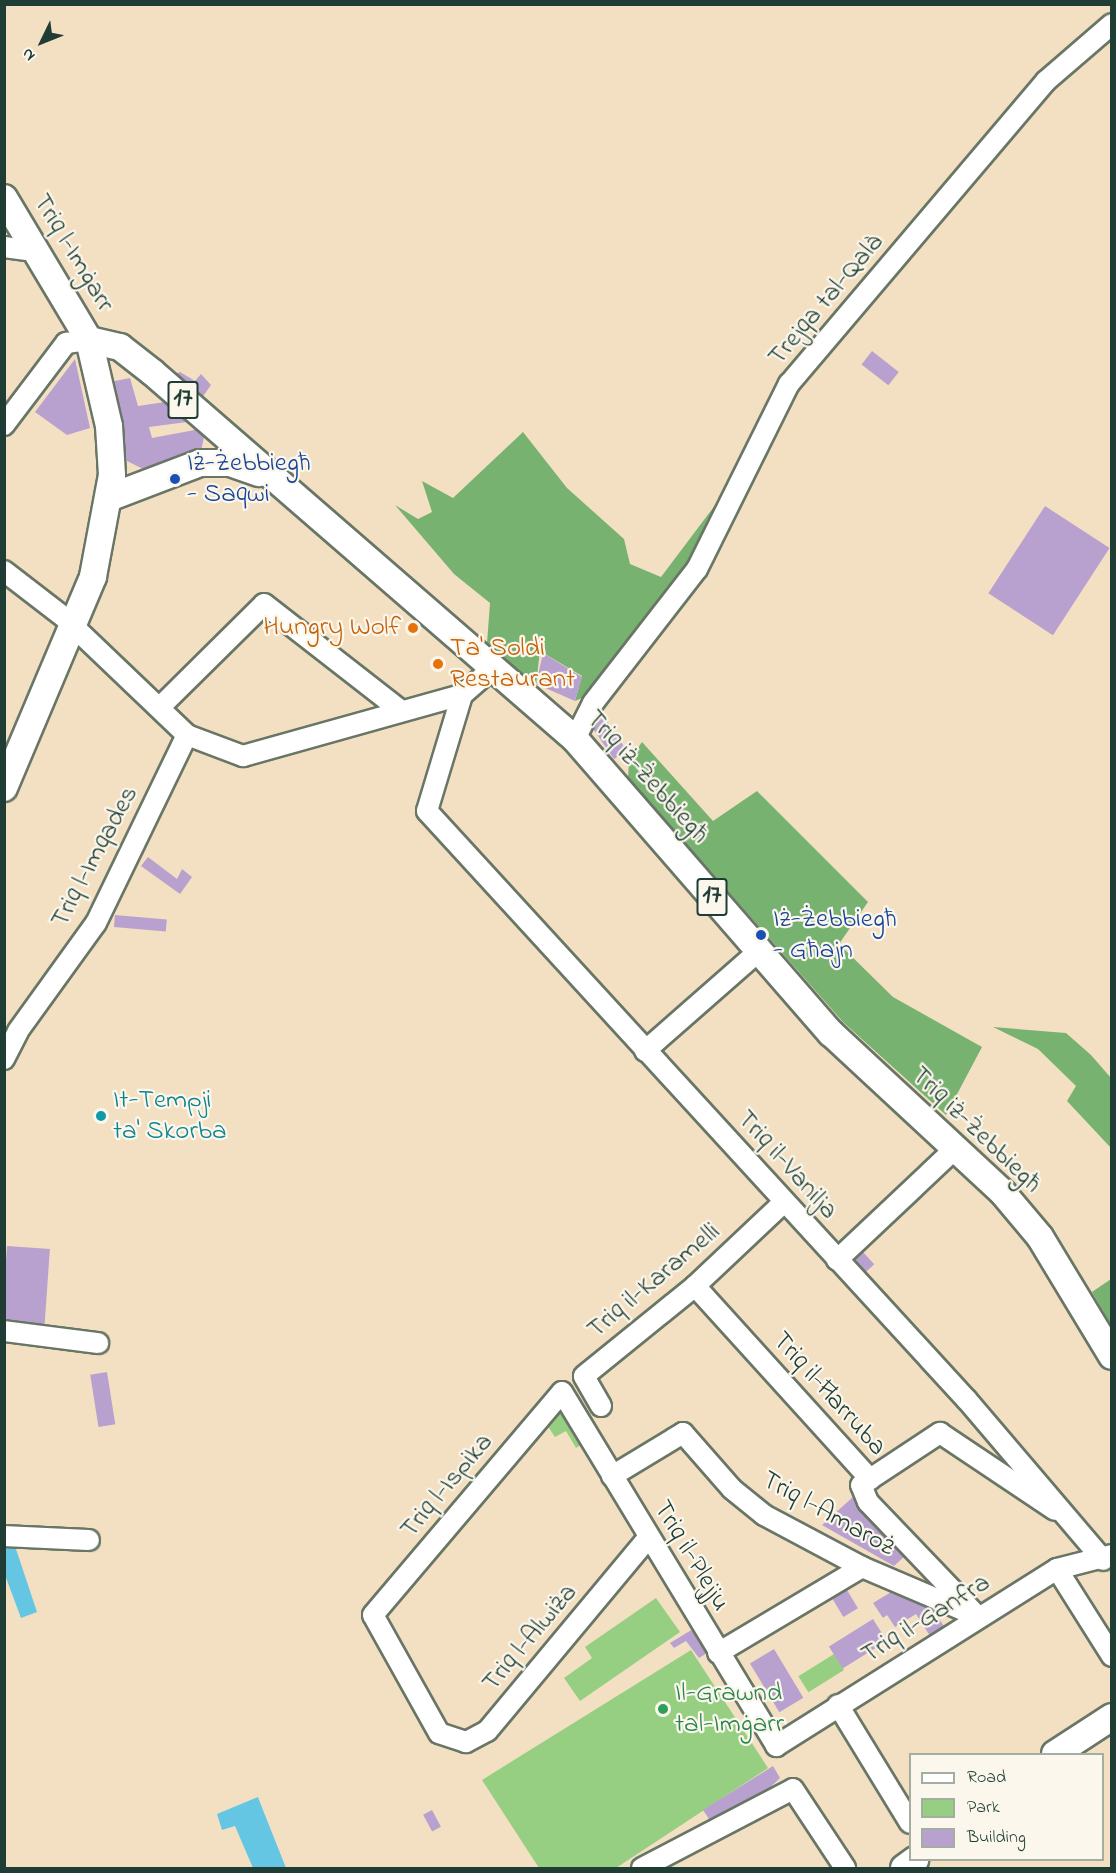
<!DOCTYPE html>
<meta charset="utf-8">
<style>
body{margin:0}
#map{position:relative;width:1116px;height:1873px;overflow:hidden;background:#f3e0c3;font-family:"Indie Flower",sans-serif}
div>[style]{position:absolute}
.green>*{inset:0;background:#96cf82;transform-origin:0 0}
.forest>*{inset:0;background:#78b270}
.water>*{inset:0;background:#64c6e2}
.building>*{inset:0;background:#b8a1ce;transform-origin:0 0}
.roads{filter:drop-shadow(2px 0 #697666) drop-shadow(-2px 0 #697666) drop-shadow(0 2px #697666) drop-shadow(0 -2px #697666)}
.minor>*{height:20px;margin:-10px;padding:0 10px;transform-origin:10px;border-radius:10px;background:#fff}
.major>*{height:26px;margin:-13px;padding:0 13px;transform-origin:13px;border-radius:13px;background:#fff}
.dots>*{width:16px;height:16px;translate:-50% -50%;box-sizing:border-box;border:3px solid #fbf7ec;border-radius:50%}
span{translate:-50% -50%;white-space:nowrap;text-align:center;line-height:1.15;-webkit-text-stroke:4.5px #fbf7ec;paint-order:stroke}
.shield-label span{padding:2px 4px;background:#fbf7ec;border:2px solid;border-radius:4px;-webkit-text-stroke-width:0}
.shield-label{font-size:26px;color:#1f3d34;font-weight:700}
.street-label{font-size:27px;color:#1f3d34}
.transit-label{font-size:27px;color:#164399}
.left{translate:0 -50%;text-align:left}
.food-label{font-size:27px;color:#c56008}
.right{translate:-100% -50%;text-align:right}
.culture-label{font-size:27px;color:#0d838f}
.leisure-label{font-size:27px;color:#27864d}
.frame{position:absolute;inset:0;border:6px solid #1f3d34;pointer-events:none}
.legend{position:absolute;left:909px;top:1753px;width:195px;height:108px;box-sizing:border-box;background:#fbf7ec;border:2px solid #a3ada2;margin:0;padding:8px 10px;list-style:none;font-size:18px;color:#1f3d34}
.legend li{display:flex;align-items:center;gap:12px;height:30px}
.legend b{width:30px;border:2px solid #a3ada2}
.north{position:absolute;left:12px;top:12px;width:60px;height:60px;-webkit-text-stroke:4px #fbf7ec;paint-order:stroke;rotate:227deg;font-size:16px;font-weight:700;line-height:24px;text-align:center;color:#1f3d34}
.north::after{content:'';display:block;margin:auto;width:21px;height:27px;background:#1f3d34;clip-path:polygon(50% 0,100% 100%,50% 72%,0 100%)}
</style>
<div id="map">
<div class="green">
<div style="clip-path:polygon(557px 1406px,581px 1445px,576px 1448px,566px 1431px,555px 1437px,545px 1422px)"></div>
<div style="clip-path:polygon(656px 1598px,680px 1632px,580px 1701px,564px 1678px,592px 1658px,585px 1647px)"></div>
<div style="clip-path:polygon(691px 1650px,768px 1768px,616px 1868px,539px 1868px,482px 1780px)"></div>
<div style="left:834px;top:1654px;width:19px;height:42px;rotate:58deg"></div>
</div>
<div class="forest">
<div style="clip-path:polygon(523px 432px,567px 488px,624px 539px,630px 564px,661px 577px,722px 496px,700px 547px,674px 588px,591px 694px,575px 701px,582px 676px,540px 651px,536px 685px,487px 643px,490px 603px,454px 574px,395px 505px,418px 519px,432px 512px,422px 481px,453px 498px)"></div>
<div style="clip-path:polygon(642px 742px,713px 821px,757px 791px,868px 902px,839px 944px,893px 997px,982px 1047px,946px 1115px,843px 1022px,628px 778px,629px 761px)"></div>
<div style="clip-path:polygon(993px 1027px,1066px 1033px,1091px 1055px,1111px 1078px,1111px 1148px,1067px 1101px,1076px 1086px,1038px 1049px)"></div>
<div style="clip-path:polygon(1111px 1279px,1111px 1325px,1092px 1292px)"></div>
</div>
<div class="water">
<div style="clip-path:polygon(5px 1539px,13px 1540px,37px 1612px,21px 1618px,5px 1575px)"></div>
<div style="clip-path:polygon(258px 1797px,261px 1805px,286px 1868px,253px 1868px,235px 1826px,222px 1830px,217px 1814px)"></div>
</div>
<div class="building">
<div style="left:872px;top:351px;width:34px;height:17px;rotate:38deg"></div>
<div style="clip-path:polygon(75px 359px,90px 428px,67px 435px,35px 412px)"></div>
<div style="clip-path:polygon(180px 372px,195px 381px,201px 374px,211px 385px,199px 402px,169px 377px)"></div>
<div style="clip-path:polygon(130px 378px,138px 406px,165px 402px,187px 422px,149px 427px,152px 438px,200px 429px,205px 432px,201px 451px,157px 464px,149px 472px,125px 460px,110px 382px)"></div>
<div style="left:1045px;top:506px;width:77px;height:104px;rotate:33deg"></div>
<div style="clip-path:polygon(543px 653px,582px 677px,575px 701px,536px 684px)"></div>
<div style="clip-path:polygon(600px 710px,627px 751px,614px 759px,589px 723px)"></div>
<div style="clip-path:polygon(148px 857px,177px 879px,182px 869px,192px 877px,180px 894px,141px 866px)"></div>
<div style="left:115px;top:915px;width:52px;height:12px;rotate:5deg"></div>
<div style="left:7px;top:1246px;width:43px;height:76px;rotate:4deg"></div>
<div style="left:862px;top:1251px;width:18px;height:13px;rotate:47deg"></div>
<div style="left:107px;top:1372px;width:53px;height:17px;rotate:81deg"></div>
<div style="clip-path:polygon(853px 1497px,907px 1554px,894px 1566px,822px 1525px)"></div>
<div style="left:844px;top:1585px;width:27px;height:17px;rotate:59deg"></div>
<div style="clip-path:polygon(896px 1589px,930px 1604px,945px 1628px,930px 1636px,916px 1614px,895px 1627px,887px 1615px,883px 1618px,873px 1603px)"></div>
<div style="left:873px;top:1619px;width:26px;height:52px;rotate:58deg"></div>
<div style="clip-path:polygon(693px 1629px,707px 1653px,699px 1658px,686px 1641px,674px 1648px,670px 1643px)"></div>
<div style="left:774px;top:1649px;width:57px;height:28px;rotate:59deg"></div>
<div style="clip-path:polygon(773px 1766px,780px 1778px,758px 1799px,711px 1822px,703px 1810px)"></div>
<div style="left:432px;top:1810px;width:19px;height:10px;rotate:62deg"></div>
</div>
<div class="roads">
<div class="minor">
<div style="left:4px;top:247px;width:21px;rotate:8deg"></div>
<div style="left:4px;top:425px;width:103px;rotate:-52.9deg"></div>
<div style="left:66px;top:343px;width:23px;rotate:-7deg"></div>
<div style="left:4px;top:571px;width:77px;rotate:37.6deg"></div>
<div style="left:74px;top:627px;width:156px;rotate:43.7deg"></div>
<div style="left:187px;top:735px;width:60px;rotate:20.6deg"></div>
<div style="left:243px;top:756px;width:227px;rotate:-15.6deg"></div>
<div style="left:494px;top:667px;width:43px;rotate:138.8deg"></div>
<div style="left:462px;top:695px;width:121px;rotate:106.8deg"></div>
<div style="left:427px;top:811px;width:799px;rotate:47.49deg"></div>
<div style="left:967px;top:1400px;width:210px;rotate:49.6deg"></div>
<div style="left:160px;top:707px;width:146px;rotate:-44.7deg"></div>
<div style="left:264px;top:604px;width:171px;rotate:37.9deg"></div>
<div style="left:575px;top:739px;width:40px;rotate:-63.4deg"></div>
<div style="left:593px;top:703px;width:170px;rotate:-52.2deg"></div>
<div style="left:697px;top:569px;width:207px;rotate:-63.6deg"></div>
<div style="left:789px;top:384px;width:397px;rotate:-49.7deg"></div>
<div style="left:1046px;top:81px;width:87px;rotate:-40.8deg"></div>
<div style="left:645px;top:1051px;width:152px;rotate:-41.3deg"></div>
<div style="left:4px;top:1059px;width:31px;rotate:-63deg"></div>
<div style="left:18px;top:1031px;width:133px;rotate:-54.2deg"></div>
<div style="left:96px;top:923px;width:209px;rotate:-64.2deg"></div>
<div style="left:837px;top:1260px;width:165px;rotate:-43.3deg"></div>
<div style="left:695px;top:1286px;width:261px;rotate:47.8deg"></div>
<div style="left:4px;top:1331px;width:95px;rotate:7.3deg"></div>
<div style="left:601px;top:1406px;width:34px;rotate:-120deg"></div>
<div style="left:584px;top:1376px;width:143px;rotate:-39deg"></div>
<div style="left:695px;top:1286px;width:122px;rotate:-43.3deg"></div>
<div style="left:612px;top:1476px;width:83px;rotate:-31.2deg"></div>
<div style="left:683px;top:1433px;width:74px;rotate:48.8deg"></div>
<div style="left:732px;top:1489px;width:41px;rotate:39.1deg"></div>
<div style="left:764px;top:1515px;width:111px;rotate:28deg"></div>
<div style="left:862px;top:1567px;width:117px;rotate:23.1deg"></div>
<div style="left:4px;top:1536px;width:85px;rotate:2.7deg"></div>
<div style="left:648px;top:1538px;width:251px;rotate:129.8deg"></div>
<div style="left:487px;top:1731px;width:24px;rotate:152deg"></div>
<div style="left:466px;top:1742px;width:28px;rotate:-162deg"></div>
<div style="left:439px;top:1733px;width:135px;rotate:-119.2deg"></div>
<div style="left:373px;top:1615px;width:292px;rotate:-49.7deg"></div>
<div style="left:562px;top:1392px;width:414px;rotate:58.8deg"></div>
<div style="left:776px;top:1746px;width:332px;rotate:-32.2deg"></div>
<div style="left:1057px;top:1569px;width:57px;rotate:-14.3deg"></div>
<div style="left:1057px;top:1569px;width:103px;rotate:57.7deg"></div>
<div style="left:978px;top:1617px;width:159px;rotate:-133.7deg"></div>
<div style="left:868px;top:1502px;width:18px;rotate:-112deg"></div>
<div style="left:861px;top:1485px;width:95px;rotate:-33.4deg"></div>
<div style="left:940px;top:1433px;width:138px;rotate:33.8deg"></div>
<div style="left:718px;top:1653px;width:168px;rotate:-30.8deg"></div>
<div style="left:838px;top:1705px;width:138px;rotate:58.6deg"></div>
<div style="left:642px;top:1868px;width:170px;rotate:-27.6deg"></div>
<div style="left:793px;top:1789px;width:95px;rotate:56.6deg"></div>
</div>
<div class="major">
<div style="left:4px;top:198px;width:165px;rotate:59.1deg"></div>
<div style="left:89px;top:340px;width:88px;rotate:76.9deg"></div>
<div style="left:109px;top:426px;width:49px;rotate:86.5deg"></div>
<div style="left:112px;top:475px;width:104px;rotate:100.6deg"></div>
<div style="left:93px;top:577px;width:229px;rotate:112.9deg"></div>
<div style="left:89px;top:340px;width:32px;rotate:13deg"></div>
<div style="left:120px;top:347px;width:41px;rotate:38deg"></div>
<div style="left:152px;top:372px;width:560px;rotate:40.95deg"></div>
<div style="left:575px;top:739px;width:390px;rotate:49deg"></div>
<div style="left:831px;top:1033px;width:235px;rotate:42.9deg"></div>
<div style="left:1003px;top:1193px;width:57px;rotate:49.9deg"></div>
<div style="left:1040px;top:1237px;width:139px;rotate:58.8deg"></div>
<div style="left:111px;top:497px;width:95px;rotate:-20.9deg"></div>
<div style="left:200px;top:463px;width:30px"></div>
<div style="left:230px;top:463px;width:31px;rotate:19deg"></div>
<div style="left:1055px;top:1754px;width:68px;rotate:-33deg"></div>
<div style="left:904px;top:1868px;width:14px;rotate:-36deg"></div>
</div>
</div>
<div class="dots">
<div style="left:175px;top:479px;background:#1a4fb4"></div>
<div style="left:413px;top:628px;background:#e8710a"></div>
<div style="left:438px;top:664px;background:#e8710a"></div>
<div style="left:761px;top:935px;background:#1a4fb4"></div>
<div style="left:101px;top:1116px;background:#0f9aa8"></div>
<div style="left:663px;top:1709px;background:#2e9e5b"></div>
</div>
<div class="shield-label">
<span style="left:183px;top:400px">17</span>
<span style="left:712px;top:897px">17</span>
</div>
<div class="street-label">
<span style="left:73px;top:253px;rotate:59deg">Triq l-Imġarr</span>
<span style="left:826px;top:300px;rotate:-50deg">Trejqa tal-Qalà</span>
<span style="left:647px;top:777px;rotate:48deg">Triq iż-Żebbiegħ</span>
<span style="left:95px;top:857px;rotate:-62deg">Triq l-Imqades</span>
<span style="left:976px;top:1130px;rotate:44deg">Triq iż-Żebbiegħ</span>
<span style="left:787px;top:1165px;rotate:48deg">Triq il-Vanilja</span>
<span style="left:654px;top:1281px;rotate:-40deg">Triq il-Karamelli</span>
<span style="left:829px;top:1394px;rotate:48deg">Triq il-Ħarruba</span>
<span style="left:447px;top:1486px;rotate:-50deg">Triq l-Ispika</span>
<span style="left:828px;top:1514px;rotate:29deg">Triq l-Amaroż</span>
<span style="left:691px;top:1556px;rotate:59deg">Triq il-Plejju</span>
<span style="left:926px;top:1619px;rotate:-32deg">Triq il-Ganfra</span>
<span style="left:530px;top:1638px;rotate:-50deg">Triq l-Alwiża</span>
</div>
<div class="transit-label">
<span class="left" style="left:187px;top:479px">Iż-Żebbiegħ<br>- Saqwi</span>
<span class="left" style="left:773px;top:935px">Iż-Żebbiegħ<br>- Għajn</span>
</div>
<div class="food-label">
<span class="right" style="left:401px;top:628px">Hungry Wolf</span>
<span class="left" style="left:450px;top:664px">Ta' Soldi<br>Restaurant</span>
</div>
<div class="culture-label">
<span class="left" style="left:113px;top:1116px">It-Tempji<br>ta' Skorba</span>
</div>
<div class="leisure-label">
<span class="left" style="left:675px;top:1709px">Il-Grawnd<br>tal-Imġarr</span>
</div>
<div class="frame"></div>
<ul class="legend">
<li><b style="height:8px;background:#fff"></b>Road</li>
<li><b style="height:16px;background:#96cf82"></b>Park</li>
<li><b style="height:16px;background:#b8a1ce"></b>Building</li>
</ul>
<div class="north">N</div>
</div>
